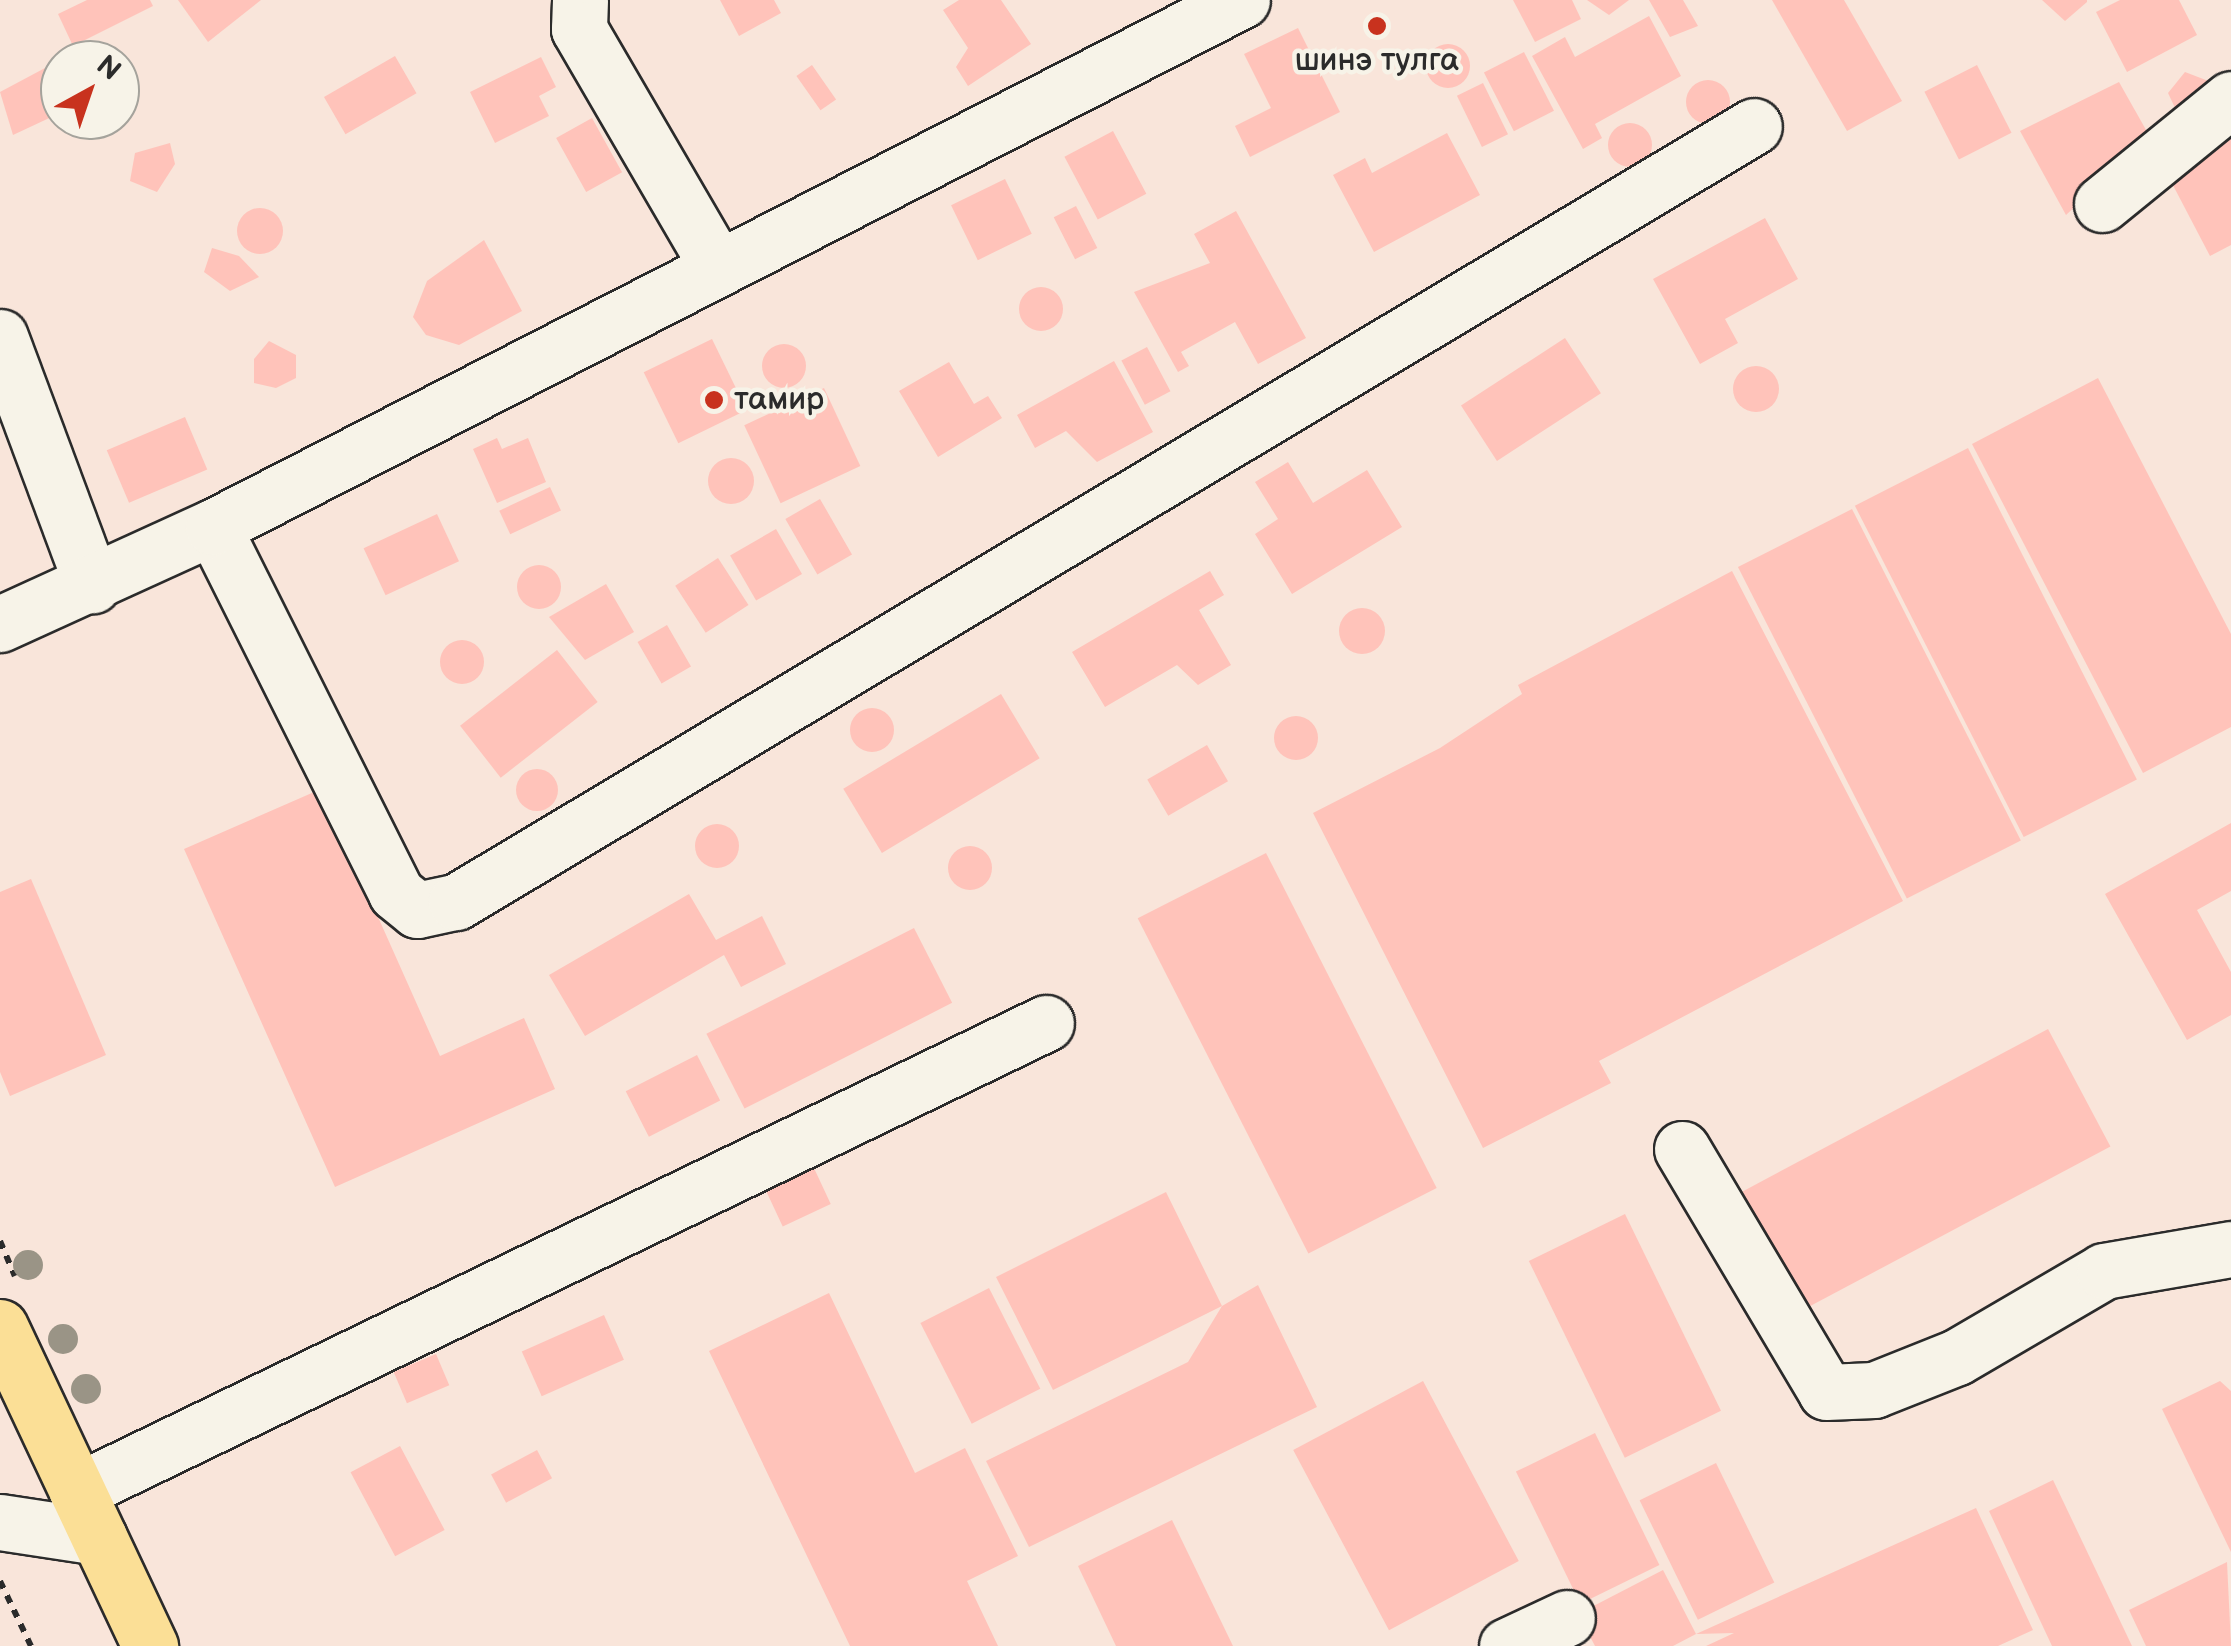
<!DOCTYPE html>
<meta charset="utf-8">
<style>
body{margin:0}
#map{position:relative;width:2231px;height:1646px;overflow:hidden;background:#f9e5da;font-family:"Balsamiq Sans",sans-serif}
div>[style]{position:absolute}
.building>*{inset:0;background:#ffc3ba;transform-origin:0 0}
.round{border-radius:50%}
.path>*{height:6px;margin-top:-3px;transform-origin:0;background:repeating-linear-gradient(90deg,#2b2b2b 0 8px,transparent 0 16px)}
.roads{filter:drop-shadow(2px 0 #2b2b2b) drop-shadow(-2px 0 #2b2b2b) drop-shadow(0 2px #2b2b2b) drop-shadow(0 -2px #2b2b2b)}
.minor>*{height:55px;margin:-27.5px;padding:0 27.5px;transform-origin:27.5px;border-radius:27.5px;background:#f7f3e8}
.highway>*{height:55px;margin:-27.5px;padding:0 27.5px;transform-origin:27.5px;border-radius:27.5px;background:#fbdf96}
.trees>*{width:30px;height:30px;margin:-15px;border-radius:50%;background:#9a9486}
.dots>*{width:28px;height:28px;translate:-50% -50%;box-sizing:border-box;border:5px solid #f7f3e8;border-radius:50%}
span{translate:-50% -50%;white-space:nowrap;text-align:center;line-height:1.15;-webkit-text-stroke:9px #f7f3e8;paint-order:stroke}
.poi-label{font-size:32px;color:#2b2b2b}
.left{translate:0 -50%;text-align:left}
.north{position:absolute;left:40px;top:40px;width:100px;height:100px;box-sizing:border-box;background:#f7f3e8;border:2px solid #a5a39c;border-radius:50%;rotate:40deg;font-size:28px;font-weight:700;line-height:40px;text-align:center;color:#2b2b2b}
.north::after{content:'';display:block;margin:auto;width:35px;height:45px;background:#c8321e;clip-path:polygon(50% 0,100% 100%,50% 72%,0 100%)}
</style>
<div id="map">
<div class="building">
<div style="clip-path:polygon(87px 0,150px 0,153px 6px,73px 46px,58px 14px)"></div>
<div style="clip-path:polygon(178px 0,261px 0,208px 42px)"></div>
<div style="clip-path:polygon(720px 0,774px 0,781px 13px,739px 36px)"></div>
<div style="clip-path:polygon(959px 0,1001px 0,1031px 44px,968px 86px,956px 67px,968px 48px,943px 10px)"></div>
<div style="clip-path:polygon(1513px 0,1572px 0,1581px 19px,1535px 42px)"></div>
<div style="clip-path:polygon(1587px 0,1629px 0,1609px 15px)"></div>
<div style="clip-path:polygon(1649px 0,1683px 0,1698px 26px,1670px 37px)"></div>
<div style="clip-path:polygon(1772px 0,1844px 0,1902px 101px,1847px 131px)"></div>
<div style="clip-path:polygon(2042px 0,2087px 0,2087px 2px,2065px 21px)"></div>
<div style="clip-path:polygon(2120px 0,2179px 0,2197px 35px,2127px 72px,2096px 12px)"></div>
<div style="clip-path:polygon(1649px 16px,1681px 76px,1595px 124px,1602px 138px,1583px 149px,1532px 56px,1565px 37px,1575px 57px)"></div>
<div style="clip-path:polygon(1298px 28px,1340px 112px,1250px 157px,1235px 126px,1271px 108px,1244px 54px)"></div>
<div class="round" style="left:1426px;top:44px;width:44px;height:44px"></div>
<div style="left:1524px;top:52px;width:66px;height:45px;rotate:63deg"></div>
<div style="left:395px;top:56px;width:43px;height:82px;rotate:60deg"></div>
<div style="clip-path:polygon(541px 57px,556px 87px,539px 96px,549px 116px,495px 143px,470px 92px)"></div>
<div style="clip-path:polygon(60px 60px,60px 113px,13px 135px,0 92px)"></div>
<div style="left:812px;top:65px;width:42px;height:19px;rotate:55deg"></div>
<div style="left:1977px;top:65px;width:76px;height:59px;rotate:63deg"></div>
<div style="clip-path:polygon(2185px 72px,2211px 82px,2177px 112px,2168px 93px)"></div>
<div class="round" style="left:1686px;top:80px;width:44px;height:44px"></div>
<div style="clip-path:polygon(2119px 82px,2150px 137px,2066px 215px,2020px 131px)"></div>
<div style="left:1483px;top:83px;width:57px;height:29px;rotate:64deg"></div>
<div style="left:592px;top:118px;width:62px;height:41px;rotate:61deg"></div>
<div class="round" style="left:1608px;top:123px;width:44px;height:44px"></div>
<div style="left:1113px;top:131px;width:71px;height:55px;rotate:62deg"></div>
<div style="clip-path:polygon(1447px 133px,1480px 195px,1374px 252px,1333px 175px,1365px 158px,1372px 173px)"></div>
<div style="clip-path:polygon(2231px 136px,2231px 245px,2210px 256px,2165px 170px)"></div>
<div style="clip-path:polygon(170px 143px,175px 164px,157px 192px,130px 181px,135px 153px)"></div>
<div style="left:1005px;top:179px;width:61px;height:60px;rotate:64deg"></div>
<div style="left:1076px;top:206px;width:47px;height:25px;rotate:63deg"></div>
<div class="round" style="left:237px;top:208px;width:46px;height:46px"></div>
<div style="clip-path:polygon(1236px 211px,1306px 338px,1258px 364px,1235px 322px,1181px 352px,1189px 366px,1178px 372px,1134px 292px,1210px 263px,1194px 234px)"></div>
<div style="clip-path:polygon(1765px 218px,1798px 279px,1725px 319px,1738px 343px,1700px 364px,1653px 279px)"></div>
<div style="clip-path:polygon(484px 240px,522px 311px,459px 345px,426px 335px,413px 317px,427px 281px)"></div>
<div style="clip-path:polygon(212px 248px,239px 256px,259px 277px,230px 291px,204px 272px)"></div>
<div class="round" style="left:1019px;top:287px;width:44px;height:44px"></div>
<div style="left:1565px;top:338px;width:66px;height:124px;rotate:57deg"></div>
<div style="left:712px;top:339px;width:79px;height:76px;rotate:64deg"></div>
<div style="clip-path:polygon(269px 341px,296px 355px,296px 378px,276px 388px,254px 383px,254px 359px)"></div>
<div class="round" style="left:762px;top:344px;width:44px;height:44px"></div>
<div style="left:1147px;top:347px;width:50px;height:29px;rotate:62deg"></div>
<div style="clip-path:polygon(1114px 361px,1153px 432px,1097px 462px,1066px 431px,1035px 448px,1017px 415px)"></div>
<div style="clip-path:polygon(949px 362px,974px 404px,988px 396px,1002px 418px,938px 457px,899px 391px)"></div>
<div class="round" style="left:1733px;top:366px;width:46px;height:46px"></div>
<div style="clip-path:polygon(2098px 378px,2231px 634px,2231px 727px,2143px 773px,1972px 444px)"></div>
<div style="left:824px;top:388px;width:86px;height:88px;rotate:65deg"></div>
<div style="left:185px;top:417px;width:57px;height:85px;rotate:67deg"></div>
<div style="clip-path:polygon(497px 438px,502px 449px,528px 438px,546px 482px,497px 503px,473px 449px)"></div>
<div style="left:1968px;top:448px;width:372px;height:127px;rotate:63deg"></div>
<div class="round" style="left:708px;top:458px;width:46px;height:46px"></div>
<div style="clip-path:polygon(1288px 462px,1313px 503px,1367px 470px,1402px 527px,1292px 594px,1255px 534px,1278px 519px,1255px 482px)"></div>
<div style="left:550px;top:487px;width:26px;height:56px;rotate:65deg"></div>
<div style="left:820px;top:499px;width:64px;height:40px;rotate:60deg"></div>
<div style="left:1852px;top:509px;width:372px;height:128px;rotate:63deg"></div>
<div style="left:437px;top:514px;width:52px;height:81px;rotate:65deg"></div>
<div style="left:776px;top:529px;width:52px;height:53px;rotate:60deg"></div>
<div style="left:718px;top:558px;width:56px;height:51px;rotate:57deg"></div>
<div class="round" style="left:517px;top:565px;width:44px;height:44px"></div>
<div style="clip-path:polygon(1210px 571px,1224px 595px,1199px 610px,1231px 665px,1198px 685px,1177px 665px,1105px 707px,1072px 652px)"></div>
<div style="clip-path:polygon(1732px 571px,1903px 901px,1599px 1061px,1611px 1083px,1483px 1148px,1313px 813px,1440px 748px,1522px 694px,1518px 685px)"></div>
<div style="clip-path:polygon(606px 584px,634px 632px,585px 660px,549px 617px)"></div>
<div class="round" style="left:1339px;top:608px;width:46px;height:46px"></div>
<div style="left:667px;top:625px;width:48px;height:34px;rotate:60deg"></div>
<div class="round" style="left:440px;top:640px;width:44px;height:44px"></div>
<div style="left:557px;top:650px;width:66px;height:123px;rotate:52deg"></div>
<div style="left:1001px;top:694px;width:75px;height:184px;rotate:59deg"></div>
<div class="round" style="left:850px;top:708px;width:44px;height:44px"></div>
<div class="round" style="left:1274px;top:716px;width:44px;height:44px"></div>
<div style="left:1207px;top:745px;width:42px;height:69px;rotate:60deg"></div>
<div class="round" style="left:516px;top:769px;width:42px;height:42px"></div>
<div style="clip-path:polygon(321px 789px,440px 1056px,524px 1018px,555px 1089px,335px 1187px,184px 849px)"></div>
<div style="clip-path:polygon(2231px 823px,2231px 891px,2197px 910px,2231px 972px,2231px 1015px,2187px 1040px,2105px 894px)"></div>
<div class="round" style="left:695px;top:824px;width:44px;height:44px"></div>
<div class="round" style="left:948px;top:846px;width:44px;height:44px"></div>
<div style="left:1266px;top:853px;width:376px;height:144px;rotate:63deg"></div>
<div style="clip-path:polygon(31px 879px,106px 1055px,10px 1096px,0 1072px,0 892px)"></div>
<div style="clip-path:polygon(689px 894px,716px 940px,762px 916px,786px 964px,741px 987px,724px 955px,585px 1036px,549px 975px)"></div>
<div style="left:914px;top:928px;width:84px;height:233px;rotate:63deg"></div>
<div style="left:2048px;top:1029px;width:133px;height:356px;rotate:62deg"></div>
<div style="left:697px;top:1055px;width:51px;height:80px;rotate:63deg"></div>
<div style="left:813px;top:1166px;width:42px;height:53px;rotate:65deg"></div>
<div style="clip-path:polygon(1166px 1192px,1222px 1306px,1258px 1285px,1317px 1407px,1029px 1547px,986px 1461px,1188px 1362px,1222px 1306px,1053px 1390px,996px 1277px)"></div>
<div style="left:1625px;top:1214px;width:219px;height:107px;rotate:64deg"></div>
<div style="left:989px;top:1288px;width:113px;height:77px;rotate:63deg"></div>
<div style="clip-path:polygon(829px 1293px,915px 1473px,965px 1448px,1018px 1556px,967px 1581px,998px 1646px,850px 1646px,709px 1351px)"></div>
<div style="left:604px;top:1315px;width:49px;height:90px;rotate:66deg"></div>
<div style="left:436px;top:1354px;width:34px;height:46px;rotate:67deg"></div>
<div style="left:1423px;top:1381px;width:204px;height:147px;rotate:62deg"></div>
<div style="clip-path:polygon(2220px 1381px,2231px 1391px,2231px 1552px,2162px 1409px)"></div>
<div style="left:1595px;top:1433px;width:147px;height:88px;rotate:64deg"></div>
<div style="left:400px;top:1446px;width:95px;height:56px;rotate:62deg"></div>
<div style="left:537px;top:1450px;width:32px;height:52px;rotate:62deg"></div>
<div style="left:1716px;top:1463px;width:133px;height:85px;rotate:64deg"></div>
<div style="clip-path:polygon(2053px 1480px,2132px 1646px,2052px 1646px,1989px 1511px)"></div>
<div style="clip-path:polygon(1976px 1508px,2033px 1630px,1998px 1646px,1706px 1646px,1734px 1633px,1696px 1634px)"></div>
<div style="clip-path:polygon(1172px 1520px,1233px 1646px,1116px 1646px,1078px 1566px)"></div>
<div style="clip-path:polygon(2227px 1562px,2231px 1646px,2146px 1646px,2129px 1610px)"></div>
<div style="clip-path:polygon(1663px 1570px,1696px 1634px,1673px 1646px,1595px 1646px,1578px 1614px)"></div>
</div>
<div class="path">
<div style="left:0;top:1241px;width:38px;rotate:67deg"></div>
<div style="left:0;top:1581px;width:72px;rotate:64.5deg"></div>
</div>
<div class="roads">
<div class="minor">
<div style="left:580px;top:0;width:29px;rotate:92deg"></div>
<div style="left:579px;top:29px;width:276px;rotate:59.8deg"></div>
<div style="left:2102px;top:204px;width:166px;rotate:-39.1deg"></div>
<div style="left:0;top:337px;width:265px;rotate:69.6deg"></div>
<div style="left:213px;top:527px;width:409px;rotate:63.4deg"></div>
<div style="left:396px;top:893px;width:27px;rotate:39deg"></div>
<div style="left:417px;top:910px;width:40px;rotate:-12deg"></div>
<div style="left:456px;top:902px;width:1512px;rotate:-30.87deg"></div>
<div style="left:0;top:624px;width:234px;rotate:-24.5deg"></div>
<div style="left:213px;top:527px;width:1156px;rotate:-27.12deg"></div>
<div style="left:1682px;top:1149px;width:282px;rotate:59.3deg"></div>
<div style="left:1826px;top:1392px;width:48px;rotate:-2.4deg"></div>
<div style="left:1874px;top:1390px;width:89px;rotate:-21.7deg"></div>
<div style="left:1957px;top:1357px;width:170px;rotate:-30.3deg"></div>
<div style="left:2104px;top:1271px;width:129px;rotate:-9.8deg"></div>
<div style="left:77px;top:1491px;width:1076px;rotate:-25.78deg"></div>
<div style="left:0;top:1522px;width:100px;rotate:8.6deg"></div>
<div style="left:1507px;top:1646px;width:66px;rotate:-25deg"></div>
</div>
<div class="highway">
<div style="left:0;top:1327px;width:353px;rotate:64.8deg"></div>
</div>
</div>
<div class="trees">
<div style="left:28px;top:1265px"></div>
<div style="left:63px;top:1339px"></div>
<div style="left:86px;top:1389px"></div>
</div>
<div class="dots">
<div style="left:1377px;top:26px;background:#c8321e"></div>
<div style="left:714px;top:400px;background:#c8321e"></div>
</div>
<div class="poi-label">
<span style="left:1377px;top:61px">шинэ тулга</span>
<span class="left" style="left:734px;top:400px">тамир</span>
</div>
<div class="north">N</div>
</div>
